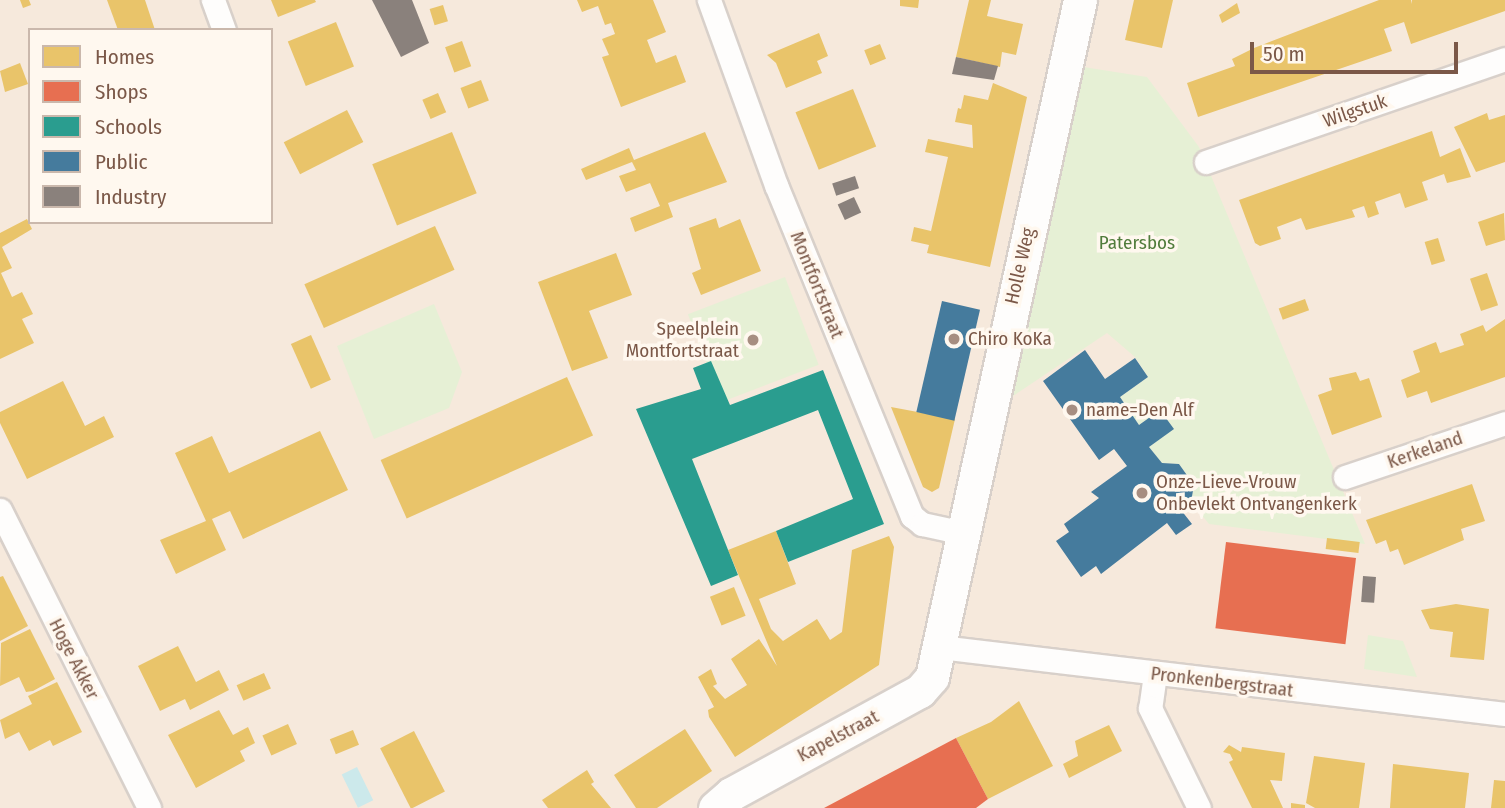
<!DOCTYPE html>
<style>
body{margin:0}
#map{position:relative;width:1505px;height:808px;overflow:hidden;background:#f9f3ec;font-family:"Fira Sans Condensed",sans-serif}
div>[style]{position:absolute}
.residential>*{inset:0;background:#f6e9dc}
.green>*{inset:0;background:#e6f0d5;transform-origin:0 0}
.water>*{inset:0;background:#cce9eb;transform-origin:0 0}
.homes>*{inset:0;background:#e9c46a;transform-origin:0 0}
.shops>*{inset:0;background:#e76f51;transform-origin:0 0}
.schools>*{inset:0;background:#2a9d8f}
.public>*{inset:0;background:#457b9d;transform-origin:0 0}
.industry>*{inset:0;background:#8a817c;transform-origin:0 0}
.roads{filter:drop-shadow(2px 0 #d8d0ca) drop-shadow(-2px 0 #d8d0ca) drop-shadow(0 2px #d8d0ca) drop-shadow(0 -2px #d8d0ca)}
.street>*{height:23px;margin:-11.5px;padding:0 11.5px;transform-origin:11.5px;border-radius:11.5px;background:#fefdfc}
.secondary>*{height:33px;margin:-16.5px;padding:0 16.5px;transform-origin:16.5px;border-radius:16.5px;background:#fefdfc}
.dots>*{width:19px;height:19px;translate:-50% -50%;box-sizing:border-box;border:4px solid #fff8ef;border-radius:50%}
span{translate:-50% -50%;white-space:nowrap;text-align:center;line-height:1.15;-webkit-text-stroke:7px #fff8ef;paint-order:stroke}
.street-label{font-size:19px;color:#7b5848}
.park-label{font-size:19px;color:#517c3c}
.poi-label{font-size:19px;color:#7b5848}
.right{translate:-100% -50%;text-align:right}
.left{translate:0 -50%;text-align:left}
.legend{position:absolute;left:28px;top:28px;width:245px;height:196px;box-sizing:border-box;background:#fff8ef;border:2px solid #cab8ac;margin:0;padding:9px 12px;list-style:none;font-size:21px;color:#7b5848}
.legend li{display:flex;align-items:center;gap:14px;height:35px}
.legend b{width:35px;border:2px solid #cab8ac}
.scale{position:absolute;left:1250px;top:42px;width:208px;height:32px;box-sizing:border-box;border:4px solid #7b5848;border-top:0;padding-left:9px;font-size:21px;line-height:24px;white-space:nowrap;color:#7b5848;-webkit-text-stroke:5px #fff8ef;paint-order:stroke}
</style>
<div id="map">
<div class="residential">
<div style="clip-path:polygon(evenodd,0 0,1505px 0,1505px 808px,0 808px,0 0,30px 30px,271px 30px,271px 222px,30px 222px,30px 30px)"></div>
</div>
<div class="green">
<div style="clip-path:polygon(1077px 66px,1147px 77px,1199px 147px,1365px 544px,1209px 524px,1191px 502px,1194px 485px,1179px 464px,1162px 463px,1149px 447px,1173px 428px,1160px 410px,1139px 425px,1120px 397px,1148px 377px,1135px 357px,1107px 333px,1007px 400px)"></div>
<div style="left:785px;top:277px;width:94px;height:104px;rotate:69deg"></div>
<div style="clip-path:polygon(434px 304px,462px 372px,449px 408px,374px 439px,337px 346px)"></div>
<div style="clip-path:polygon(1368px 635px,1403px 641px,1417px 677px,1364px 669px)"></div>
</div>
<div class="water">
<div style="left:357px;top:767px;width:37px;height:17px;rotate:64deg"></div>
</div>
<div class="homes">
<div style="clip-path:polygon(20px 0,29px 0,31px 5px,23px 8px)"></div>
<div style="clip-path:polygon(107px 0,145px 0,155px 30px,118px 30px)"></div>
<div style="clip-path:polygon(271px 0,315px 0,316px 2px,278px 17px)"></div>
<div style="clip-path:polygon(577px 0,653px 0,666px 32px,647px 40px,656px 63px,676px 55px,686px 82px,621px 107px,602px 57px,609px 55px,602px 39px,615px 34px,611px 23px,605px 25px,598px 6px,582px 12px)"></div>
<div style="clip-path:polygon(900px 0,919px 0,918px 8px,900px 6px)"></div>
<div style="clip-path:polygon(969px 0,991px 0,987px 16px,1023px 24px,1016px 55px,1002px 52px,1000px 67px,956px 57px)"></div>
<div style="clip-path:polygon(1134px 0,1173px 0,1162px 48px,1125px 40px)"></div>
<div style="clip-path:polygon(1379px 0,1411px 0,1412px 4px,1412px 0,1505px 0,1505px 11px,1411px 44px,1404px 22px,1384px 29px,1392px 51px,1198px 117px,1187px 83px,1235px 66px,1232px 59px,1254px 48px)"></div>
<div style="clip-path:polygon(1237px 3px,1240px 13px,1222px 23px,1219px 15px)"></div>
<div style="left:443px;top:5px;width:17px;height:14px;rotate:73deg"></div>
<div style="left:336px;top:22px;width:48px;height:52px;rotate:68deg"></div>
<div style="clip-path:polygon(819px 33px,828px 56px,817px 61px,822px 73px,786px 88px,776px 63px,767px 55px)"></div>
<div style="left:462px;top:41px;width:27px;height:18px;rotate:70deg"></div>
<div style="left:880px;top:44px;width:16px;height:17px;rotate:68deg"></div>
<div style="clip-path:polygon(20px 63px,28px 84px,5px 92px,0 71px)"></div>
<div style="left:481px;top:80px;width:22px;height:22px;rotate:69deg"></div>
<div style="clip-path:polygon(993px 83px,1027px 97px,990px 267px,927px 253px,929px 245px,911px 241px,914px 227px,931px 231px,948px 157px,925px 152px,928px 139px,973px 148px,972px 125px,955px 122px,958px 108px,961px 109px,964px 95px,988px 100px)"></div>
<div style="left:853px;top:89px;width:62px;height:62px;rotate:68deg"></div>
<div style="left:438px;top:93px;width:21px;height:17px;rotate:67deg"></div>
<div style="left:347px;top:110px;width:36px;height:71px;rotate:63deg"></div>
<div style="clip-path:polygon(1487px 113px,1489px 120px,1505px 115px,1505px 162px,1476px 172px,1454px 127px)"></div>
<div style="clip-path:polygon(1432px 131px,1440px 157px,1460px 148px,1471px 177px,1447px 183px,1444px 174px,1422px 182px,1428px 200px,1405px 208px,1400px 193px,1375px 202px,1379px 214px,1368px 218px,1364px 206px,1352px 210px,1355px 217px,1306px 230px,1301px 218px,1277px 227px,1281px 239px,1260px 246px,1255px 243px,1239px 200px)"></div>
<div style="left:452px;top:132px;width:66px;height:86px;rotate:68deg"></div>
<div style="clip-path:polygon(705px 132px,727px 182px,668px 203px,673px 217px,635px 232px,630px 218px,660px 206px,650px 183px,626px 192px,619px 176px,636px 170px,632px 162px,586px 180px,581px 169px,629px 148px,634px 160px)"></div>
<div style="clip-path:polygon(1504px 213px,1505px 240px,1486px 246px,1478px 222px)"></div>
<div style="clip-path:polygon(716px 218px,719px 228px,740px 219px,761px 271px,701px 295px,692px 273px,701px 269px,689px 228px)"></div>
<div style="clip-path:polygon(27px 219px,32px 229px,2px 247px,12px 268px,1px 273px,12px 297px,22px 292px,33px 314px,22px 319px,34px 343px,0 359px,0 233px)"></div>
<div style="left:435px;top:226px;width:48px;height:143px;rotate:66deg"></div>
<div style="left:1438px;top:238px;width:24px;height:14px;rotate:73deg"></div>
<div style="clip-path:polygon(616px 253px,632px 295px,589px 311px,608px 358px,572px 371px,538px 282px)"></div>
<div style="left:1487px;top:273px;width:34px;height:18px;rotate:71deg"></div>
<div style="left:1305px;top:299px;width:12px;height:28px;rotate:70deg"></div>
<div style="clip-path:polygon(1505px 319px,1505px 377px,1431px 403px,1427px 391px,1407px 398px,1401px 380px,1420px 372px,1413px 351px,1436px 342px,1440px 353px,1464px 345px,1460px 334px,1483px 325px,1486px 332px)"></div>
<div style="left:311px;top:335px;width:49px;height:22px;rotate:66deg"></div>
<div style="clip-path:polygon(1356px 372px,1360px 381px,1369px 378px,1382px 417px,1332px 435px,1318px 395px,1332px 390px,1329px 378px)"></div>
<div style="left:567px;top:377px;width:64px;height:204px;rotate:66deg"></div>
<div style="clip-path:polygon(63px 381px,85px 426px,104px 416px,114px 437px,27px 479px,0 423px,0 412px)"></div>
<div style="clip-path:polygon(891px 407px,955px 419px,939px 488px,932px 492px,923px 487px)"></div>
<div style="clip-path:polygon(320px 431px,348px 490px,243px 539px,230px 511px,212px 519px,226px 550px,176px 574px,160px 540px,206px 521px,175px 453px,212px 436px,229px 473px)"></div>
<div style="clip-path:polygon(1472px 484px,1485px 521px,1461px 529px,1464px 540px,1404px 565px,1398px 549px,1390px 552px,1386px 540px,1376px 544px,1366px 520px)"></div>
<div style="clip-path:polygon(776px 531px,796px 584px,759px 599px,771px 629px,783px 641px,817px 619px,830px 640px,842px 632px,852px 550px,889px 536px,894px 547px,879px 665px,735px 757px,709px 717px,708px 710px,714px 707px,698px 677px,711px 669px,717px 684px,713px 686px,725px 699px,747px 685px,731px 659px,759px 639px,777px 666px,728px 550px)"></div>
<div style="left:1327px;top:538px;width:33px;height:11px;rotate:7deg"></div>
<div style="clip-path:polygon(3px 576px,28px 626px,0 641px,0 577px)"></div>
<div style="left:734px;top:587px;width:31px;height:26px;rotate:68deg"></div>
<div style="clip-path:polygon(1456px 604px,1489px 609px,1484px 660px,1450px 657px,1453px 632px,1430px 629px,1421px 610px)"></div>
<div style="clip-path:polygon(30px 629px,55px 679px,33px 691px,26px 692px,19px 677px,0 686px,1px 643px)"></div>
<div style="clip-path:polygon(178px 646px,196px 682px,219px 670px,229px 690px,190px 710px,185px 699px,160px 711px,138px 666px)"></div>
<div style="left:264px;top:673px;width:17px;height:30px;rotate:66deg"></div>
<div style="clip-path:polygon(57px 682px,82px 732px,53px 746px,50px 740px,29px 751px,19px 732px,5px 739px,0 720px,32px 704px,28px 696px)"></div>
<div style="clip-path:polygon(1019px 701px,1053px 766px,988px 799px,956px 738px,991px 722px)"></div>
<div style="clip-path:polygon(219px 710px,233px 735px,248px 727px,255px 743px,240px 751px,245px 761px,196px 788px,168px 735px)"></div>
<div style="left:288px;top:724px;width:22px;height:28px;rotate:66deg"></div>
<div style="clip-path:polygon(1109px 725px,1122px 751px,1069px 778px,1063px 764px,1078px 756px,1075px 741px)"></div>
<div style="clip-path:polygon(685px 729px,712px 771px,657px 808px,636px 808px,614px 775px)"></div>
<div style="left:353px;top:730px;width:16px;height:25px;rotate:68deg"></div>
<div style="left:414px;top:731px;width:68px;height:38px;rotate:63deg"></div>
<div style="clip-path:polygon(1229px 745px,1241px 752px,1242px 747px,1285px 753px,1282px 781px,1270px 780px,1283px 808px,1252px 808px,1229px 762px,1233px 760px,1230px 754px,1223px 752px)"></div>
<div style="clip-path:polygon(1314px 756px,1365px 763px,1359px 808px,1315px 808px,1306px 803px)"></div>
<div style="clip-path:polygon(1393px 764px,1469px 773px,1465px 808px,1390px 808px)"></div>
<div style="clip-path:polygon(587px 770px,594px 782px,591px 784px,611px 808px,548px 808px,542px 800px)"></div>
<div style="clip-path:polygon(1494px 780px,1505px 781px,1505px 808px,1491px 808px)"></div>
<div style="clip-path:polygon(1291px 803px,1305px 805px,1305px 808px,1291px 808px)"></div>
</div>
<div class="shops">
<div style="left:1226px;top:542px;width:131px;height:87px;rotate:7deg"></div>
<div style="clip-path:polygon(956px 738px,988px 799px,976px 808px,824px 808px)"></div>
</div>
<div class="schools">
<div style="clip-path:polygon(711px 361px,730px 405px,823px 370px,884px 524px,788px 562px,776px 531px,853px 499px,818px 410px,692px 459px,738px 575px,711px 586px,636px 409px,701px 389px,693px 368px)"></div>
</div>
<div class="public">
<div style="left:942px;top:301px;width:39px;height:114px;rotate:13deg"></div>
<div style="clip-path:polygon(1085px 350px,1105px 379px,1135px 358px,1148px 377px,1120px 397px,1139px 425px,1160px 410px,1174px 429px,1149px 447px,1162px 463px,1179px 464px,1194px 485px,1191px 502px,1181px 510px,1192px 524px,1176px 535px,1167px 523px,1101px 574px,1096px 566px,1081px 577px,1056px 541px,1069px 532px,1064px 524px,1099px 498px,1091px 492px,1127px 466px,1114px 449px,1099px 460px,1043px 381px)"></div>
</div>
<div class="industry">
<div style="clip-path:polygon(372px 0,412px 0,429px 43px,401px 57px)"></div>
<div style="clip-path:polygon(956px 57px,998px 66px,994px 80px,952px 74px)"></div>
<div style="left:855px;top:176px;width:13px;height:24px;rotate:72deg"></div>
<div style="left:854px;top:197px;width:17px;height:18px;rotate:65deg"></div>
<div style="left:1363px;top:576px;width:13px;height:26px;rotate:4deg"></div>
</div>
<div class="roads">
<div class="street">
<div style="left:213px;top:0;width:32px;rotate:70deg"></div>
<div style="left:709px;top:0;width:197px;rotate:70.1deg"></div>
<div style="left:776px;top:185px;width:358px;rotate:67.7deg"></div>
<div style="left:912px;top:516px;width:13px;rotate:39deg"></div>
<div style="left:922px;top:524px;width:43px;rotate:12.1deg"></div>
<div style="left:1206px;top:162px;width:316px;rotate:-19deg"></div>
<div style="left:1345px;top:477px;width:169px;rotate:-18.6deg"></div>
<div style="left:0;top:510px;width:333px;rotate:63.4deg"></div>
<div style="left:940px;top:647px;width:569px;rotate:6.76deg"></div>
<div style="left:1155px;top:674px;width:34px;rotate:98deg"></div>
<div style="left:1150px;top:708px;width:111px;rotate:63.9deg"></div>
</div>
<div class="secondary">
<div style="left:715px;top:808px;width:21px;rotate:-41deg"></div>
<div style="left:731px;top:794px;width:215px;rotate:-28.6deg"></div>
<div style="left:920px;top:691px;width:18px;rotate:-49deg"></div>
<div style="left:932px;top:677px;width:693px;rotate:-77.67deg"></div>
</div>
</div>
<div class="dots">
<div style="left:954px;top:339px;background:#a78e81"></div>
<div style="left:753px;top:340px;background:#a78e81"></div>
<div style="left:1072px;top:410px;background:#a78e81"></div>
<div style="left:1142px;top:493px;background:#a78e81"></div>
</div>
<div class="street-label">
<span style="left:1355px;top:111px;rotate:-19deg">Wilgstuk</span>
<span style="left:1020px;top:266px;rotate:-77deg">Holle Weg</span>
<span style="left:817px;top:285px;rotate:68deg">Montfortstraat</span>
<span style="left:1425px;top:450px;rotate:-19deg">Kerkeland</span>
<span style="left:74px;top:659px;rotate:63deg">Hoge Akker</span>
<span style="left:1222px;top:682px;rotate:7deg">Pronkenbergstraat</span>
<span style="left:838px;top:736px;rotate:-28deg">Kapelstraat</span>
</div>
<div class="park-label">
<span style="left:1137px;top:243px">Patersbos</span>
</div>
<div class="poi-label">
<span class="right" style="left:739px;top:340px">Speelplein<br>Montfortstraat</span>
<span class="left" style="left:968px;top:339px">Chiro KoKa</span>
<span class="left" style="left:1086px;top:410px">name=Den Alf</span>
<span class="left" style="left:1156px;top:493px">Onze-Lieve-Vrouw<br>Onbevlekt Ontvangenkerk</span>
</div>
<ul class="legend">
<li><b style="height:19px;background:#e9c46a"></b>Homes</li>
<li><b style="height:19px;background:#e76f51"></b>Shops</li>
<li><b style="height:19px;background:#2a9d8f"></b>Schools</li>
<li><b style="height:19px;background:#457b9d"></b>Public</li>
<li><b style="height:19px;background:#8a817c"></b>Industry</li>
</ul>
<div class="scale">50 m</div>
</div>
